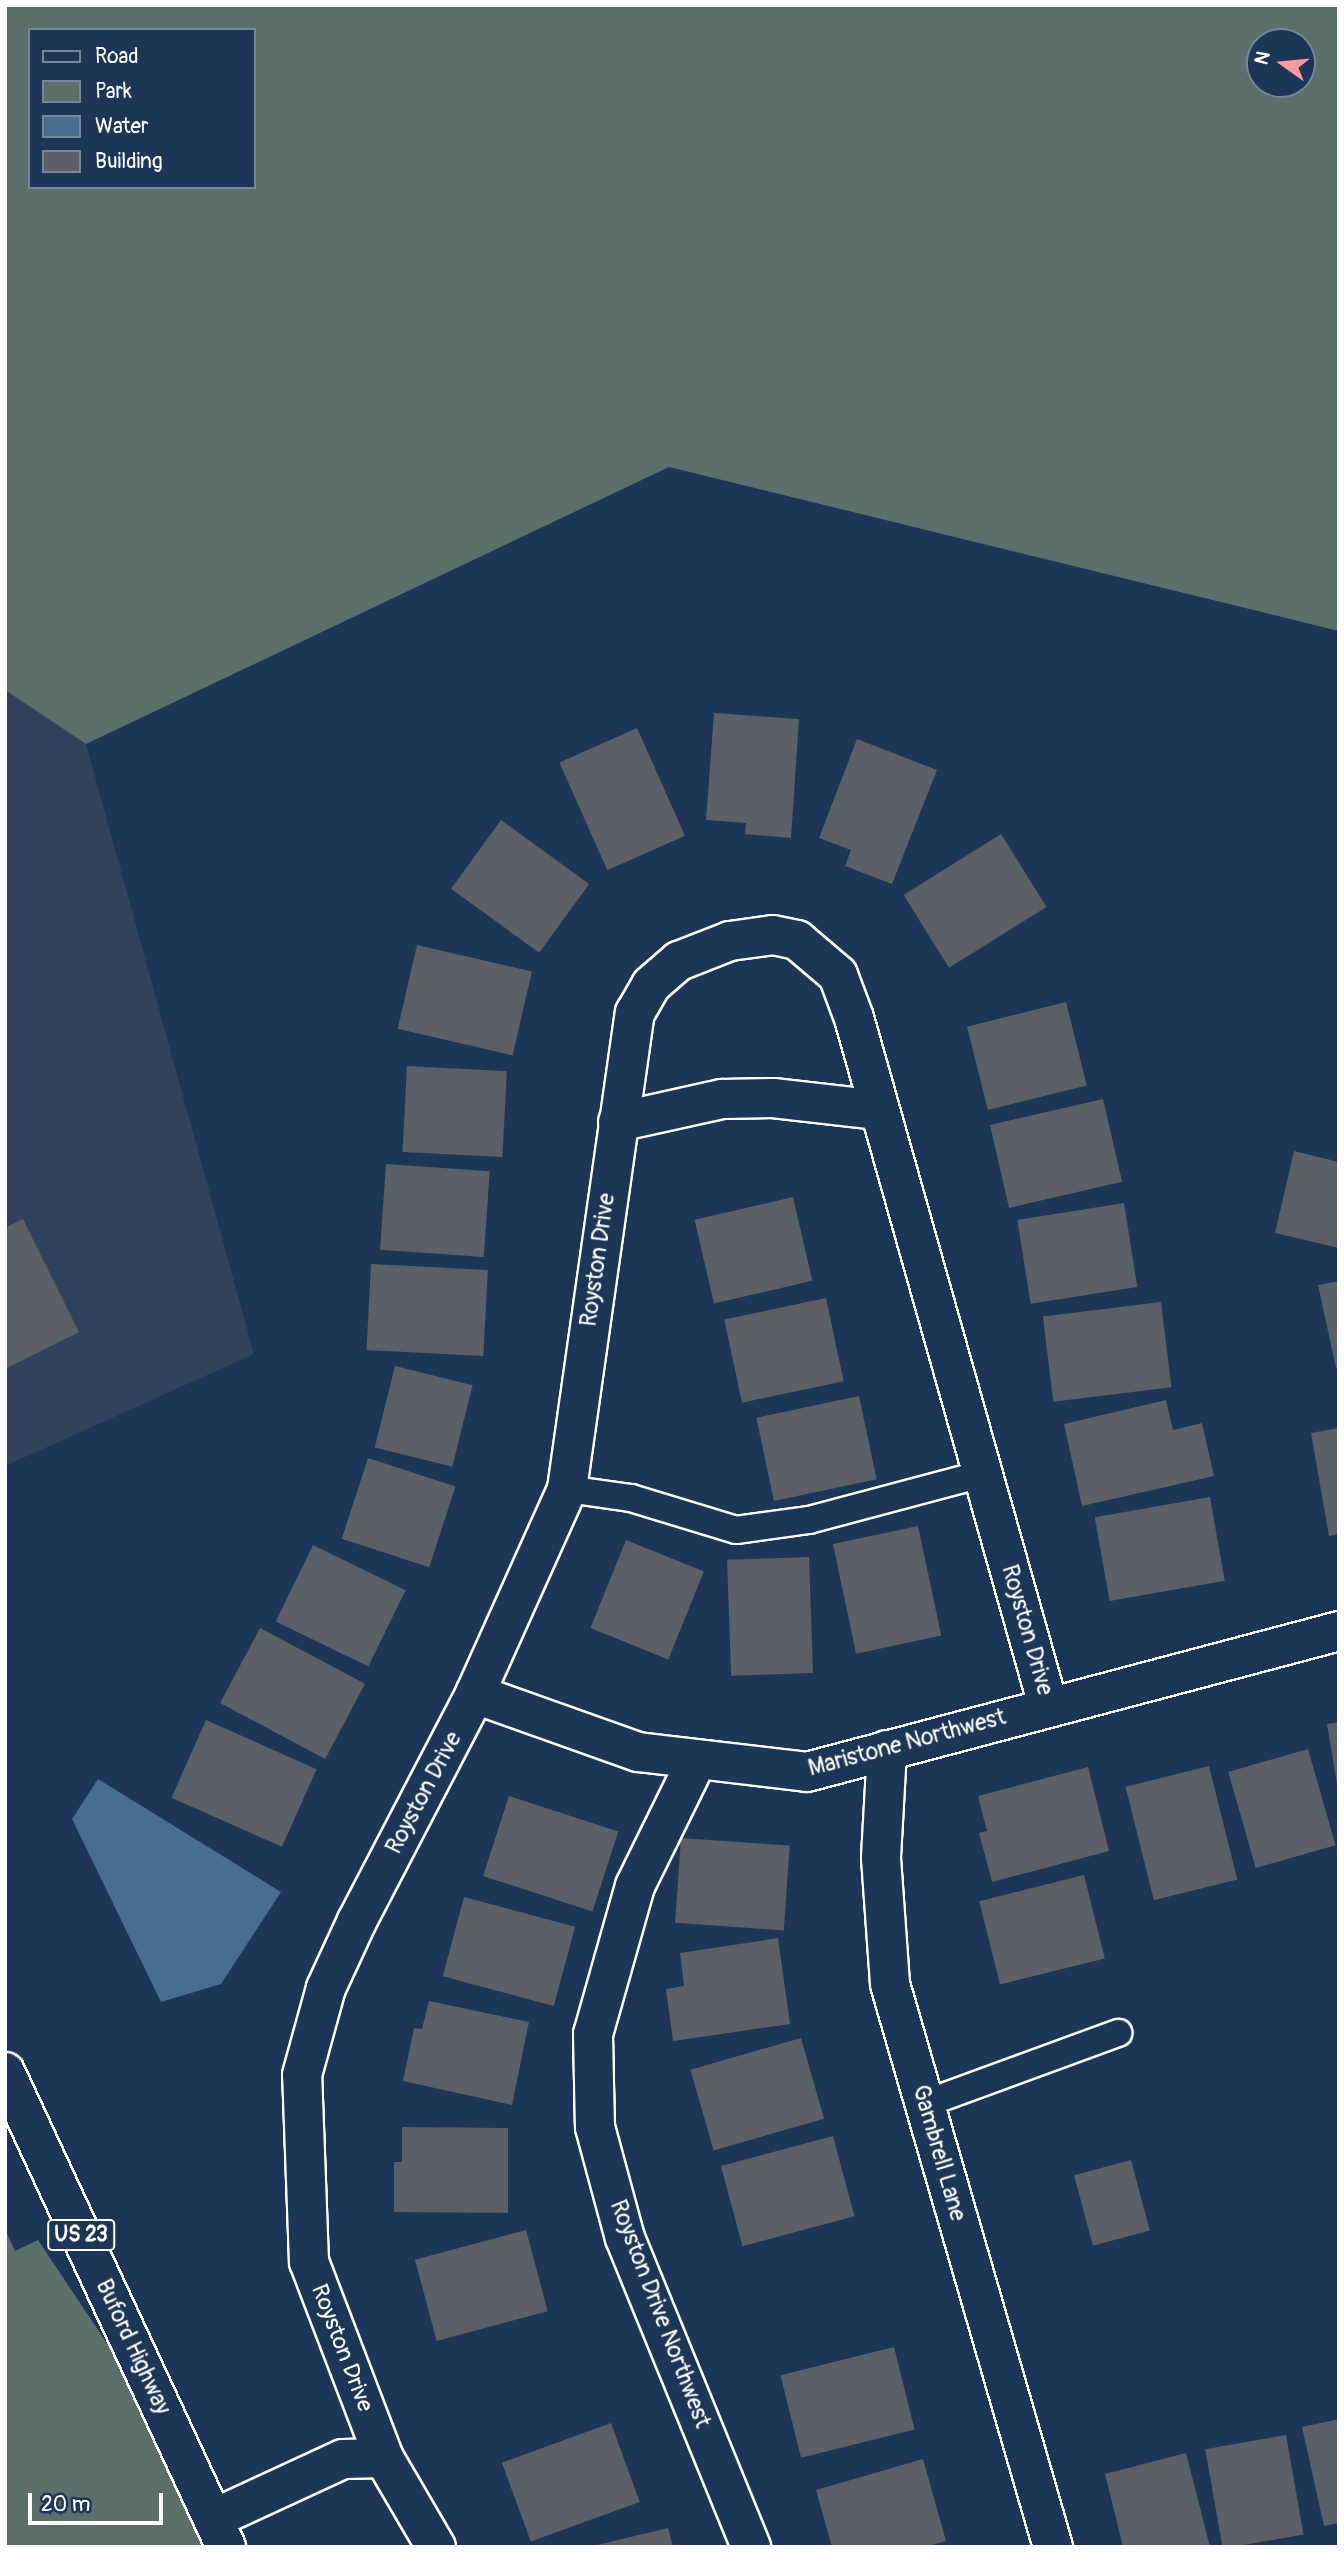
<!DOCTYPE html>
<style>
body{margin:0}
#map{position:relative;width:1344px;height:2552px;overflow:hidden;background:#1d3557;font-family:Pangolin,sans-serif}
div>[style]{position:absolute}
.built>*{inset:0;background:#30425c}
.green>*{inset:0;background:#5b706b}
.water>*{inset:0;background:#466e8e}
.building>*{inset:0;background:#5b5f66;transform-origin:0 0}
.roads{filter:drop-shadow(2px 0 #fff) drop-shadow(-2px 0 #fff) drop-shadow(0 2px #fff) drop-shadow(0 -2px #fff)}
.service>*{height:26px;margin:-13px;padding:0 13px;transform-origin:13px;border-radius:13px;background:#1d3557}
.minor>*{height:38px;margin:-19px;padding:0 19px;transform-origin:19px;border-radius:19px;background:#1d3557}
.primary>*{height:38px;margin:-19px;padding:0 19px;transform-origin:19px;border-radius:19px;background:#1d3557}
span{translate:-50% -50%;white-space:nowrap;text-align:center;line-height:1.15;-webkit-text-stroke:5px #1d3557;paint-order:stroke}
.shield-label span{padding:2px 5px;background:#1d3557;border:2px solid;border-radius:5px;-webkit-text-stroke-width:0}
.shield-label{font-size:21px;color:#fff;font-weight:700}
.street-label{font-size:23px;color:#fff}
.frame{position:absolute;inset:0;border:7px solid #fff;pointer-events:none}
.legend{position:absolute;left:28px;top:28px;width:228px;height:161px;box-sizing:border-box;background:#1d3557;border:2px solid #77869a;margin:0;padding:9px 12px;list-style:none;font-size:21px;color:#fff}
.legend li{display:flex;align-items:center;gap:14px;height:35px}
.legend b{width:35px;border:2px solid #77869a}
.north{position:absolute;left:1246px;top:28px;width:70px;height:70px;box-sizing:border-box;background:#1d3557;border:2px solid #77869a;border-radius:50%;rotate:285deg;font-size:19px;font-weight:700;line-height:28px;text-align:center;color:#fff}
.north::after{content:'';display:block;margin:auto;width:24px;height:32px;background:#ff9aa2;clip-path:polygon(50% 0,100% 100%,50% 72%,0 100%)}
.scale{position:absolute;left:28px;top:2493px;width:135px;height:32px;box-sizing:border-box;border:4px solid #fff;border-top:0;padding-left:9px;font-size:21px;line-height:24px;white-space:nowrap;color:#fff;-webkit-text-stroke:5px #1d3557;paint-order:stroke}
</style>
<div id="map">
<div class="built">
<div style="clip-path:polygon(5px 690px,86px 744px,254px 1354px,5px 1466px)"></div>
</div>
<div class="green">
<div style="clip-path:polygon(evenodd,5px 5px,1339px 5px,1339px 631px,669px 467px,86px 744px,5px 690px,5px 5px,30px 30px,254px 30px,254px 187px,30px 187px,30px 30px,5px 5px,1260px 42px,1302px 42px,1302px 84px,1260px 84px,1260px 42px)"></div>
<div style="clip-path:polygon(5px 2229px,15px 2251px,38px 2240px,243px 2547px,5px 2547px)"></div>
</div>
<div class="water">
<div style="clip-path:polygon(98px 1779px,281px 1892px,221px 1984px,161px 2002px,72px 1819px)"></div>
</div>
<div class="building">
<div style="clip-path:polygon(714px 713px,799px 719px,791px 838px,745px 834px,746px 823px,706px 820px)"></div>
<div style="left:637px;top:728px;width:118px;height:85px;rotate:66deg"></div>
<div style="clip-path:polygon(857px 739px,937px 770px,892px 884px,845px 866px,851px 850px,819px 838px)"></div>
<div style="left:501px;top:820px;width:109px;height:85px;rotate:36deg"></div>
<div style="left:1001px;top:834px;width:86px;height:115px;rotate:58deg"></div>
<div style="left:417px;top:945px;width:118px;height:86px;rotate:13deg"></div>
<div style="left:1066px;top:1002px;width:86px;height:102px;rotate:76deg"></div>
<div style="left:407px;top:1066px;width:100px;height:86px;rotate:3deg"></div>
<div style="left:1103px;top:1099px;width:85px;height:116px;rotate:77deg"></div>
<div style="clip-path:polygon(1294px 1151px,1339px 1162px,1339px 1248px,1275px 1233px)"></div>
<div style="left:386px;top:1164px;width:104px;height:86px;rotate:4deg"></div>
<div style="left:793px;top:1197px;width:86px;height:101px;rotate:77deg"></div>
<div style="left:1124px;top:1203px;width:85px;height:108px;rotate:81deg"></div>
<div style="clip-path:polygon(23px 1219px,79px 1332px,5px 1369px,5px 1228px)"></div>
<div style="left:371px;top:1264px;width:117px;height:86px;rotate:3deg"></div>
<div style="clip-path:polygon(1339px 1281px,1339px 1368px,1336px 1368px,1318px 1285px)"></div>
<div style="left:826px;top:1298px;width:85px;height:104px;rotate:78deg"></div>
<div style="left:1161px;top:1302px;width:86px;height:119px;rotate:83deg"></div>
<div style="left:395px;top:1366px;width:80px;height:84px;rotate:14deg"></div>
<div style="left:859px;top:1396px;width:85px;height:105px;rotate:78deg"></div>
<div style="clip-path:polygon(1166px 1400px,1173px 1430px,1202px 1423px,1214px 1476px,1082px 1506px,1064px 1424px)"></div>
<div style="clip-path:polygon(1339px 1428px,1339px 1534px,1329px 1536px,1311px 1433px)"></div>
<div style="left:368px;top:1458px;width:92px;height:85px;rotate:18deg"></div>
<div style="left:1210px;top:1497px;width:85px;height:117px;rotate:80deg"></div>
<div style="left:918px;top:1526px;width:112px;height:87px;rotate:78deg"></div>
<div style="left:626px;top:1540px;width:84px;height:95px;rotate:22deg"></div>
<div style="left:313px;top:1545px;width:103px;height:85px;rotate:26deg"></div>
<div style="left:809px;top:1557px;width:116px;height:82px;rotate:88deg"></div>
<div style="left:260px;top:1628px;width:119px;height:85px;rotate:28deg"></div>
<div style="left:206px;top:1720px;width:121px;height:85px;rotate:24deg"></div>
<div style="clip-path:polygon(1339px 1722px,1339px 1784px,1337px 1784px,1327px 1724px)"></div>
<div style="left:1308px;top:1749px;width:100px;height:83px;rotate:74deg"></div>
<div style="left:1209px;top:1766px;width:117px;height:86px;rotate:76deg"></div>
<div style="clip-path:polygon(1088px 1767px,1109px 1851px,992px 1882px,979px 1833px,987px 1831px,978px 1796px)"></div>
<div style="left:509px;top:1796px;width:115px;height:84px;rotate:18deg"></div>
<div style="left:681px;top:1838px;width:109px;height:85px;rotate:4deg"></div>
<div style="left:1084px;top:1875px;width:86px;height:108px;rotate:76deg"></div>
<div style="left:464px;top:1897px;width:115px;height:82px;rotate:15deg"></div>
<div style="clip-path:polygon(778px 1938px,790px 2024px,673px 2041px,666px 1989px,684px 1986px,680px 1953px)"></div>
<div style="clip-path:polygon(429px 2001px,529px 2022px,512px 2105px,403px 2081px,414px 2028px,422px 2029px)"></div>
<div style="left:801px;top:2038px;width:84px;height:115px;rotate:74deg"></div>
<div style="clip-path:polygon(402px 2127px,508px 2128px,508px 2213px,394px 2212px,394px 2162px,402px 2162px)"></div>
<div style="left:833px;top:2136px;width:83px;height:116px;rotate:75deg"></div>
<div style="left:1131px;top:2160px;width:73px;height:59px;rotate:75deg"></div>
<div style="left:526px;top:2230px;width:84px;height:115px;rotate:75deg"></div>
<div style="left:894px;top:2347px;width:85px;height:117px;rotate:76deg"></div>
<div style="clip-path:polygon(1339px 2419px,1339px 2523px,1324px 2526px,1302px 2427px)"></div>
<div style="left:611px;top:2423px;width:84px;height:116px;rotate:70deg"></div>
<div style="left:1286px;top:2435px;width:101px;height:82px;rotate:80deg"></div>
<div style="clip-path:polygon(1186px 2453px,1210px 2547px,1123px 2547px,1105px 2474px)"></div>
<div style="clip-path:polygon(923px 2459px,946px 2541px,925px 2547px,832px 2547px,816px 2490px)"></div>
<div style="clip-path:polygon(668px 2528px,673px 2547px,593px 2547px,593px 2546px)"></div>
</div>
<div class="roads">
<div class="service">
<div style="left:567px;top:1489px;width:65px;rotate:8deg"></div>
<div style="left:631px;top:1498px;width:110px;rotate:16.9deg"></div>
<div style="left:736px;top:1530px;width:74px;rotate:-7.8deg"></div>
<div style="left:809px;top:1520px;width:179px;rotate:-14.9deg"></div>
<div style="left:924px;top:2104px;width:207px;rotate:-20.1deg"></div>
</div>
<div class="minor">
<div style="left:618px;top:1122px;width:107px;rotate:-12.5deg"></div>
<div style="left:722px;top:1099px;width:51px;rotate:-1.1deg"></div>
<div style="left:773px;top:1098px;width:106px;rotate:6.5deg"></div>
<div style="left:475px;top:1694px;width:173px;rotate:19.6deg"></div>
<div style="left:638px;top:1752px;width:170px;rotate:6.7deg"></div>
<div style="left:807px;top:1772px;width:550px;rotate:-14.84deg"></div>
<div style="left:887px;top:1750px;width:108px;rotate:93.2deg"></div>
<div style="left:881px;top:1858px;width:126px;rotate:85.9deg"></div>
<div style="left:890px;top:1984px;width:586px;rotate:73.85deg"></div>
<div style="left:697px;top:1760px;width:140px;rotate:116.2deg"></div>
<div style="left:635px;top:1886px;width:154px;rotate:105.8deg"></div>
<div style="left:593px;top:2034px;width:93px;rotate:88.8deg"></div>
<div style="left:595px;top:2127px;width:115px;rotate:74.9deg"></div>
<div style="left:625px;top:2238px;width:334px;rotate:67.8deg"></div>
<div style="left:213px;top:2519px;width:143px;rotate:-24.8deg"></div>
<div style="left:343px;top:2459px;width:41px;rotate:-1.4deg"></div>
<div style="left:436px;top:2547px;width:103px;rotate:-120.3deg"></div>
<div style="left:384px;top:2458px;width:210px;rotate:-110.9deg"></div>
<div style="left:309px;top:2262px;width:187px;rotate:-92.1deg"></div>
<div style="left:302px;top:2075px;width:90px;rotate:-74.6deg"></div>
<div style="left:326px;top:1988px;width:74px;rotate:-65.2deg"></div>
<div style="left:357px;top:1921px;width:256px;rotate:-62.5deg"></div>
<div style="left:475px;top:1694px;width:225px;rotate:-65.8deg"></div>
<div style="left:567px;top:1489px;width:481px;rotate:-81.9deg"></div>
<div style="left:635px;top:1013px;width:32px;rotate:-60deg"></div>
<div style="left:651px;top:985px;width:37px;rotate:-41deg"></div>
<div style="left:679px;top:961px;width:55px;rotate:-21.4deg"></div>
<div style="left:730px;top:941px;width:43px;rotate:-7.9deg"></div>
<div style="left:773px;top:935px;width:25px;rotate:12deg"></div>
<div style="left:797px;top:940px;width:54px;rotate:40.5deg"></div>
<div style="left:838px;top:975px;width:46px;rotate:69.6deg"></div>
<div style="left:854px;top:1018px;width:714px;rotate:74.23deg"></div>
</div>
<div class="primary">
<div style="left:5px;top:2072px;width:524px;rotate:65.05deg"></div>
</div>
</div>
<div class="shield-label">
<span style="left:81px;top:2235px">US 23</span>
</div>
<div class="street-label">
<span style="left:598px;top:1260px;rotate:-82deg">Royston Drive</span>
<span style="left:1027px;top:1630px;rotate:74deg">Royston Drive</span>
<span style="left:907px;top:1743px;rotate:-15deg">Maristone Northwest</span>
<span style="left:424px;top:1793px;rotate:-62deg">Royston Drive</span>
<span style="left:939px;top:2153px;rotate:74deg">Gambrell Lane</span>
<span style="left:660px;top:2314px;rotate:69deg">Royston Drive Northwest</span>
<span style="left:133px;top:2347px;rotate:65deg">Buford Highway</span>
<span style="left:342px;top:2348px;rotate:69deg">Royston Drive</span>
</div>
<div class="frame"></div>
<ul class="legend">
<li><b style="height:9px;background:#1d3557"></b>Road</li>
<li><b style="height:19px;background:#5b706b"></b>Park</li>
<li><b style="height:19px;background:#466e8e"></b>Water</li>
<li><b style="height:19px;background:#5b5f66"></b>Building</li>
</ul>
<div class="north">N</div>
<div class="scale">20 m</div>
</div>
